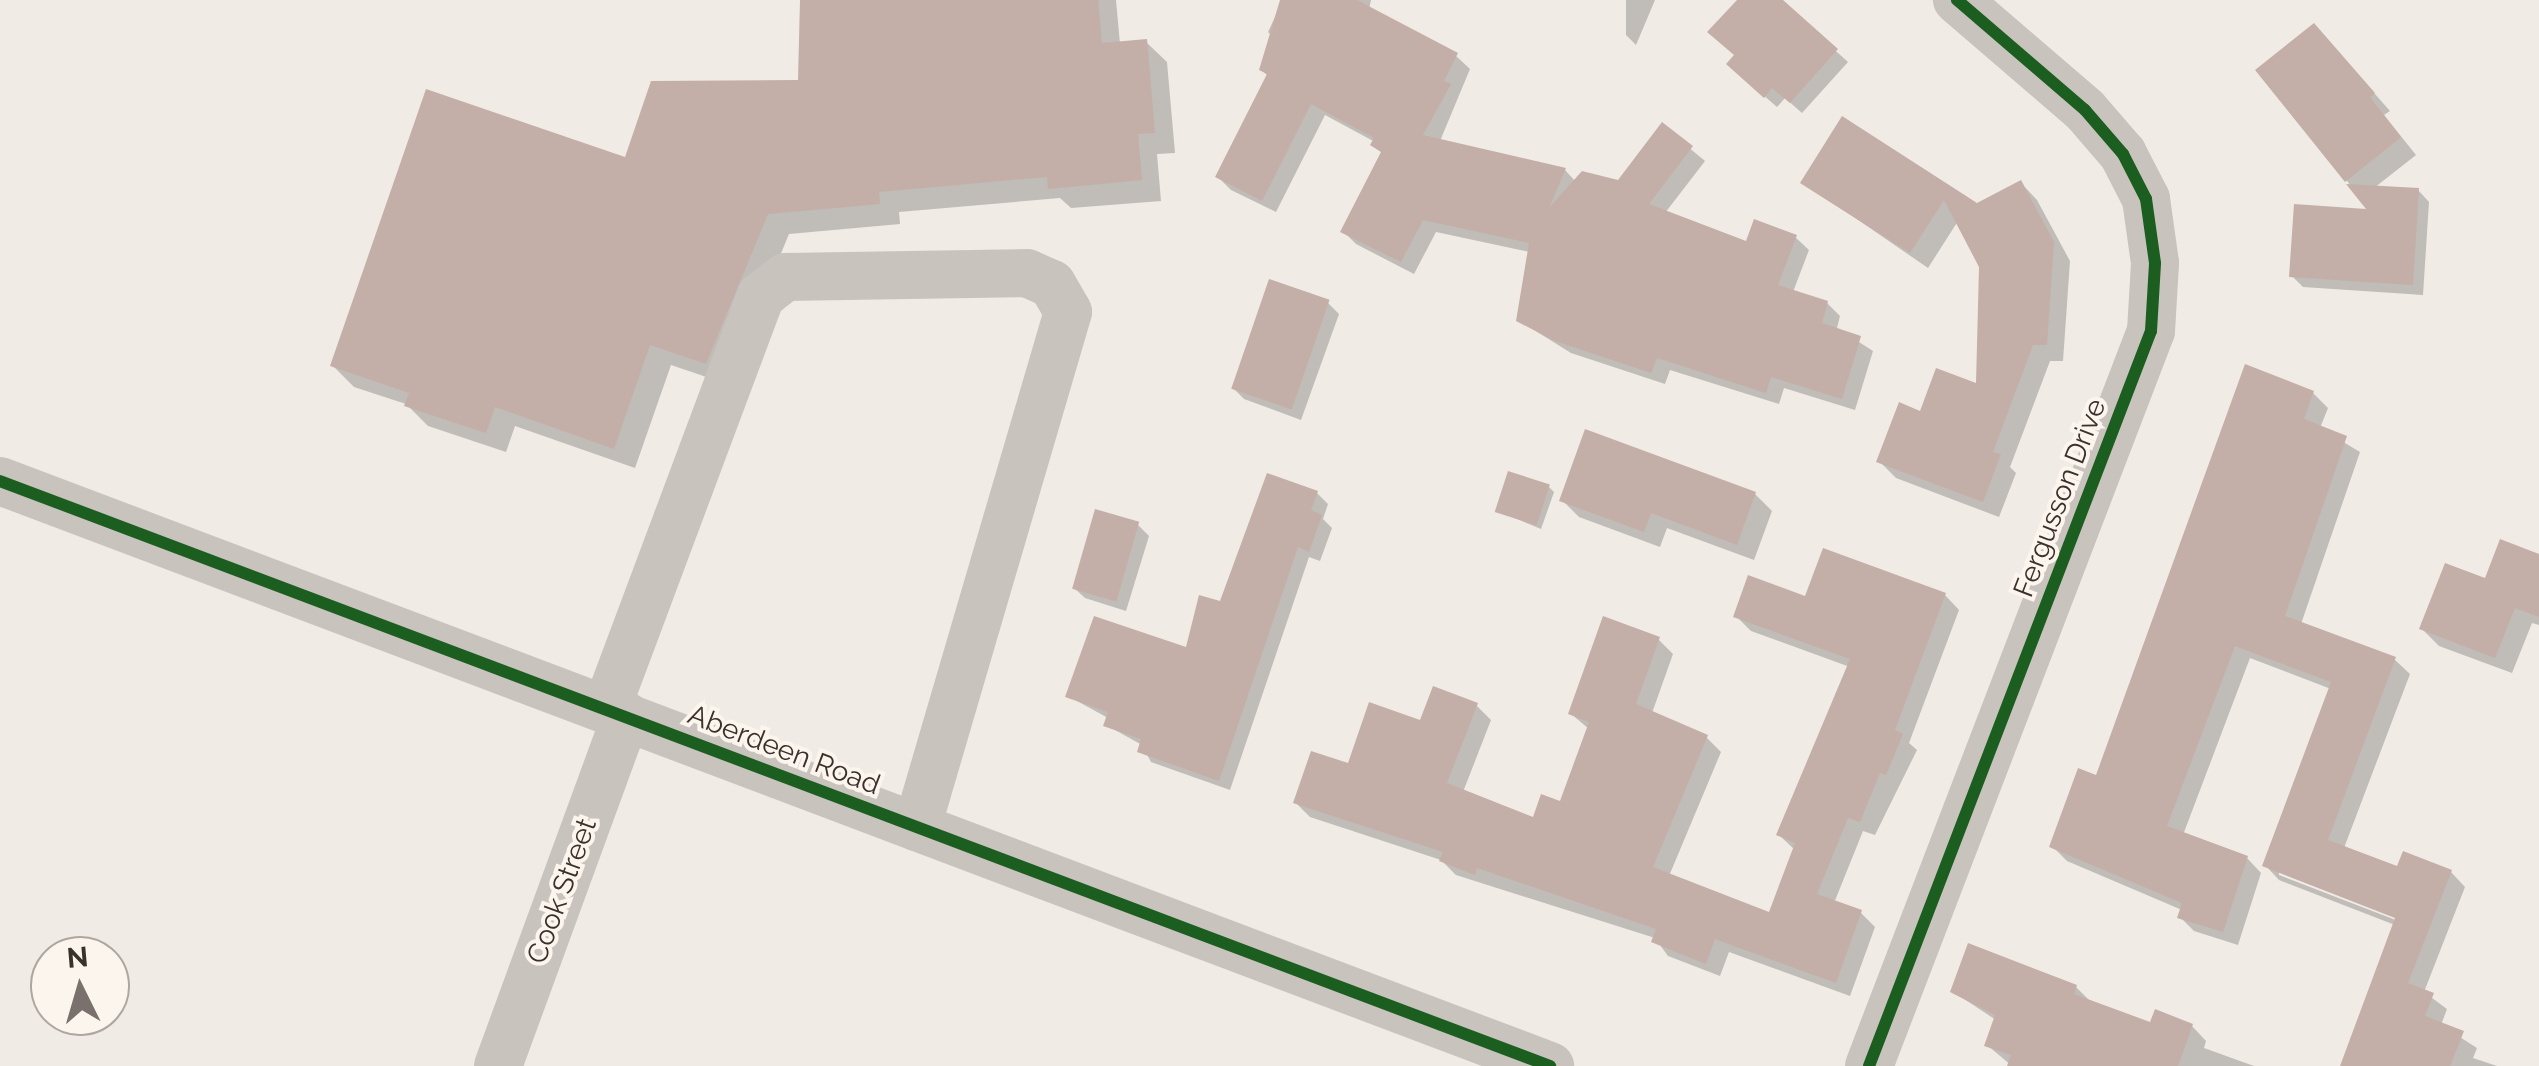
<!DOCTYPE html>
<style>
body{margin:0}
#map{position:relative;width:2539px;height:1066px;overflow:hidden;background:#f0ebe5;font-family:Raleway,sans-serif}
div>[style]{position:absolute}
.shadow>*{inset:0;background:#0003}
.building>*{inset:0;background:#c3afa7;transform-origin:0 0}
.minor>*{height:48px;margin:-24px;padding:0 24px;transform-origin:24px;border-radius:24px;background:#c9c3be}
.cycleway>*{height:12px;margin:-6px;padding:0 6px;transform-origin:6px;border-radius:6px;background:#1b5e20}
span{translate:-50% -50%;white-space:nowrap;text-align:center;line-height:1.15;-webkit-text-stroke:8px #fbf5ee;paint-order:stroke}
.street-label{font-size:28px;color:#3b302b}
.north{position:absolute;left:30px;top:936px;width:100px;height:100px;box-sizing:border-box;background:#fbf5ee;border:2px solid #aea6a0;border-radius:50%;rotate:355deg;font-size:28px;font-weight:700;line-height:40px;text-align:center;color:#3b302b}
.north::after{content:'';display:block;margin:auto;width:35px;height:45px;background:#7a716c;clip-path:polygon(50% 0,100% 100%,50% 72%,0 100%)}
</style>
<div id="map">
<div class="shadow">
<div style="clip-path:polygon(803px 0,1116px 0,1120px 44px,1146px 42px,1167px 62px,1175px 153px,1157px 154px,1161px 201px,1071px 208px,1060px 198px,899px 212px,900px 224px,789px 234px,727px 384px,671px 365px,635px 468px,515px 426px,506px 452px,428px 426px,406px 404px,354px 387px,333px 366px,801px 82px)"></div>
<div style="clip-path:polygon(1283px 0,1371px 0,1369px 9px,1456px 56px,1470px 69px,1440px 141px,1565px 170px,1576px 182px,1619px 182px,1663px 126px,1705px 161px,1665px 213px,1747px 244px,1795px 237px,1809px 250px,1793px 292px,1827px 303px,1840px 316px,1837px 328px,1873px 351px,1855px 410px,1784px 388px,1779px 404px,1670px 370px,1665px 384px,1571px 353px,1518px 320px,1530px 252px,1436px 232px,1414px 274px,1356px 244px,1343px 231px,1383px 154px,1375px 142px,1325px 115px,1276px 212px,1231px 190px,1218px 177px,1269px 77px,1262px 70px,1275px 39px,1268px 32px)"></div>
<div style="clip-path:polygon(1626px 0,1655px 0,1636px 45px,1626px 35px)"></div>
<div style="clip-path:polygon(1740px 0,1779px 0,1848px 62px,1802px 113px,1785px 98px,1777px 107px,1740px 75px)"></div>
<div style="clip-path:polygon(2330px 43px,2390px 111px,2384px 115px,2416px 155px,2374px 188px,2418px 190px,2429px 202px,2423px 295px,2303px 287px,2292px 276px,2371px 211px,2347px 181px)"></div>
<div style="clip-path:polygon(1843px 119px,1977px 206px,2021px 183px,2037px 200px,2070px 261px,2063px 361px,2050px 361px,2010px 467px,2016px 473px,1999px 517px,1896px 478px,1879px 461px,1922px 414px,1978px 386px,1981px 266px,1958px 221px,1928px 268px,1803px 182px)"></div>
<div style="clip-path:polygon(1327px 302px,1339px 314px,1301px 420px,1244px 399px,1233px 388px)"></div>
<div style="clip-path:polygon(evenodd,2313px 393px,2328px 408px,2320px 428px,2360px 452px,2301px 624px,2395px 660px,2410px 674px,2344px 848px,2399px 869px,2451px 872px,2465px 887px,2424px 992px,2447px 1009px,2441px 1025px,2477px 1048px,2473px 1058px,2497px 1066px,2342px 1066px,2395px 925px,2279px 880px,2265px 865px,2331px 689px,2250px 658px,2183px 835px,2247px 858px,2261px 873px,2238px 945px,2194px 931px,2180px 917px,2182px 910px,2067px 861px,2052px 846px,2098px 778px,2313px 393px,2279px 870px,2408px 920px,2406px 924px,2279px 875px,2279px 870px)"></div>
<div style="clip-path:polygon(1549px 487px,1554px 492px,1541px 529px,1498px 511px)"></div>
<div style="clip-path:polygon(1317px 493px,1328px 504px,1323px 519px,1332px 528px,1320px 561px,1309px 557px,1230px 790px,1151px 762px,1142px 745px,1106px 725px,1108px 718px,1068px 696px,1187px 650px)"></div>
<div style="clip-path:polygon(1755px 494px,1772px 511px,1754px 560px,1667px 528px,1660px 547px,1579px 517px,1562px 500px)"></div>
<div style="clip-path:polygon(1138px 525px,1149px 536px,1126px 611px,1085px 598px,1073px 587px)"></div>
<div style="clip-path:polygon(2539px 556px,2539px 625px,2532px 623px,2512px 673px,2439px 646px,2422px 629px,2487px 581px)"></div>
<div style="clip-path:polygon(1945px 595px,1959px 610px,1909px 743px,1917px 750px,1875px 835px,1863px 831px,1834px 903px,1861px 913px,1875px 927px,1850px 996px,1729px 952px,1720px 976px,1668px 956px,1655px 938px,1456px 875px,1441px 860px,1310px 817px,1296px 803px,1422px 724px,1476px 705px,1491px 720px,1463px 792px,1534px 820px,1562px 805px,1589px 729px,1570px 713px,1658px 639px,1673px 654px,1652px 713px,1706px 737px,1721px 752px,1669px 876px,1771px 915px,1795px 850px,1779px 835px,1850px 667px,1751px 631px,1736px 616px,1806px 599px)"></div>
<div style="clip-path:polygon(2076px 987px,2090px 1001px,2152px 1025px,2192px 1026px,2206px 1041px,2204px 1048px,2254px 1066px,2012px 1066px,1987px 1045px,1996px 1020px,1952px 991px)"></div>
</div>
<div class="building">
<div style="clip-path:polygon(800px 0,1098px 0,1102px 43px,1147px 39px,1155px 133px,1138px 134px,1142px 180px,1048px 189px,1047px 177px,879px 192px,880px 204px,768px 214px,706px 364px,650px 345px,614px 449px,495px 407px,486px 433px,404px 406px,409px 393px,330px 366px,426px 89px,625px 157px,651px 81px,798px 80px)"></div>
<div style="clip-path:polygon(1280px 0,1357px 0,1458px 53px,1444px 81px,1451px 84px,1423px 135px,1566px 168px,1549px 208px,1582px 171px,1618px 180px,1662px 122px,1693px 146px,1649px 204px,1746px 241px,1754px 219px,1797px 235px,1778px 285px,1828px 301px,1822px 323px,1861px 336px,1842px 399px,1771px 377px,1766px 393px,1657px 358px,1651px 373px,1555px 341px,1516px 321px,1529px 243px,1423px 220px,1401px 262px,1340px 232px,1381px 152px,1370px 145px,1374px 138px,1311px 104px,1262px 201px,1215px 177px,1267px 74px,1259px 70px)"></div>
<div style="clip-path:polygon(1737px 0,1783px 0,1838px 49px,1790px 103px,1772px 88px,1764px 98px,1726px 64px,1734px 55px,1707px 32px)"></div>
<div style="clip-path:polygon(2314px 23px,2375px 93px,2370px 97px,2401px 137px,2345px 182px,2255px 70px)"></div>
<div style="clip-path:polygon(1842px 116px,1977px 203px,2021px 180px,2054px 242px,2047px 345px,2033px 345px,1993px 452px,2001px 454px,1983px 502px,1876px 462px,1899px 402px,1920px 411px,1936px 368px,1976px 383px,1979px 267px,1944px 200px,1910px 253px,1800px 183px)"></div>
<div style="clip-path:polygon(2346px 184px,2419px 188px,2413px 285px,2289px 277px,2294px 204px,2366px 209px)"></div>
<div style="left:1269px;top:279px;width:64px;height:116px;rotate:19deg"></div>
<div style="clip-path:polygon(2245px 364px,2314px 391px,2304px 419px,2347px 436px,2285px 616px,2396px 657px,2328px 840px,2397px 866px,2403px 851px,2452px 870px,2408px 983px,2434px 993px,2425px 1016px,2464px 1031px,2450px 1066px,2340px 1066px,2395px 918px,2262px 866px,2331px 682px,2235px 646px,2167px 826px,2248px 856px,2223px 932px,2177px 918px,2182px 903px,2049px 847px,2078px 768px,2096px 775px)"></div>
<div style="clip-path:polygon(1585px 429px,1756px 492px,1737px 545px,1651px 513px,1644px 532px,1559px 501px)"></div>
<div style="left:1508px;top:471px;width:44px;height:43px;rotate:18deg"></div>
<div style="clip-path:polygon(1267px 473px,1318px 491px,1311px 510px,1322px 515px,1309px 552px,1298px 547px,1219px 781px,1137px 752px,1141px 739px,1103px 726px,1108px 712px,1065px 697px,1094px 616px,1186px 647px,1199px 595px,1220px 601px)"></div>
<div style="left:1095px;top:509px;width:46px;height:83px;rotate:16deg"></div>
<div style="clip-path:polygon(2500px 539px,2539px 554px,2539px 617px,2515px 608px,2495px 658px,2419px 629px,2445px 563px,2485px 578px)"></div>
<div style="clip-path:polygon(1823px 548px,1946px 593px,1895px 730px,1903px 734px,1886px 775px,1880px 773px,1860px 822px,1848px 818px,1817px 894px,1862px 910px,1836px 983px,1715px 939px,1706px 964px,1651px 942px,1656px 929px,1477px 868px,1475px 875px,1439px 861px,1443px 852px,1293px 803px,1311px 751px,1348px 763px,1369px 702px,1420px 720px,1433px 686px,1478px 703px,1447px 783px,1533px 817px,1541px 794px,1560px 801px,1589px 722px,1568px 714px,1603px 616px,1660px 637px,1636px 704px,1708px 735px,1653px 867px,1769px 912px,1795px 843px,1776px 835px,1850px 659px,1733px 617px,1748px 575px,1805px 596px)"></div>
<div style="clip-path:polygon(1968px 943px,2077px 985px,2074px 994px,2150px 1022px,2155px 1009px,2193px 1024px,2178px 1066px,2007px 1066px,2011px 1055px,1984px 1046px,1995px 1015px,1950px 992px)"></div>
</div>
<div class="minor">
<div style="left:0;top:481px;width:1657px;rotate:20.68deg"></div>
<div style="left:606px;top:710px;width:442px;rotate:-69.5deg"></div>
<div style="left:761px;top:296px;width:31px;rotate:-38deg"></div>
<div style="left:785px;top:277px;width:242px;rotate:-0.9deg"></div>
<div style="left:1027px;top:273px;width:27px;rotate:24deg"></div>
<div style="left:1052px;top:284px;width:32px;rotate:60deg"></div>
<div style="left:1068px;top:312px;width:537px;rotate:106.34deg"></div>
<div style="left:498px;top:1066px;width:373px;rotate:-69.9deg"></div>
<div style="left:1869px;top:1066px;width:787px;rotate:-69.01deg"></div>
<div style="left:2151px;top:331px;width:68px;rotate:-86.6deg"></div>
<div style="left:2155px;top:263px;width:65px;rotate:-98deg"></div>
<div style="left:2146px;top:199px;width:51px;rotate:-117.1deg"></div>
<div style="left:2123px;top:154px;width:58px;rotate:-130.8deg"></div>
<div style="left:2085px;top:110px;width:169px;rotate:-139.3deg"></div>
</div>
<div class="cycleway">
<div style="left:0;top:481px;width:1657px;rotate:20.68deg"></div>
<div style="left:1869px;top:1066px;width:787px;rotate:-69.01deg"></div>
<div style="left:2151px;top:331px;width:68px;rotate:-86.6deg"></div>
<div style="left:2155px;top:263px;width:65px;rotate:-98deg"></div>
<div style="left:2146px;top:199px;width:51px;rotate:-117.1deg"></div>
<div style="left:2123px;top:154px;width:58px;rotate:-130.8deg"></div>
<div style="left:2085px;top:110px;width:169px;rotate:-139.3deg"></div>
</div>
<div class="street-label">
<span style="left:2060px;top:498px;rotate:-69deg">Fergusson Drive</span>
<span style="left:784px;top:750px;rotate:21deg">Aberdeen Road</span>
<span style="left:562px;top:891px;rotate:-70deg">Cook Street</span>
</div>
<div class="north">N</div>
</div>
